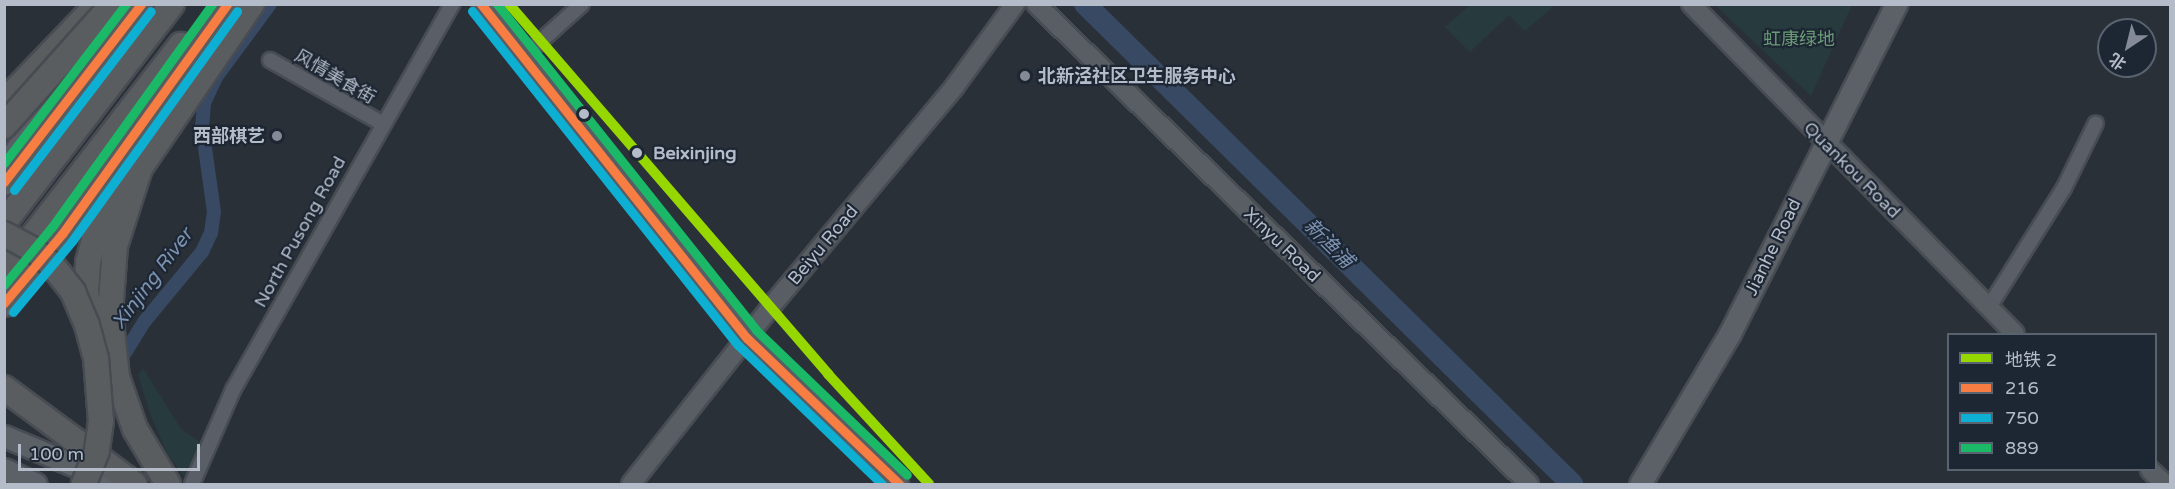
<!DOCTYPE html>
<meta charset="utf-8">
<style>
body{margin:0}
#map{position:relative;width:2175px;height:489px;overflow:hidden;background:#2a3038;font-family:"Varela Round","Noto Sans SC",sans-serif}
div>[style]{position:absolute}
.green>*{inset:0;background:#273a3e}
.canal>*{height:14px;margin:-7px;padding:0 7px;transform-origin:7px;border-radius:7px;background:#384963}
.river>*{height:22px;margin:-11px;padding:0 11px;transform-origin:11px;border-radius:11px;background:#384963}
.roads{filter:drop-shadow(2px 0 #484c53) drop-shadow(-2px 0 #484c53) drop-shadow(0 2px #484c53) drop-shadow(0 -2px #484c53)}
.street>*{height:14px;margin:-7px;padding:0 7px;transform-origin:7px;border-radius:7px;background:#5a5e66}
.secondary>*{height:18px;margin:-9px;padding:0 9px;transform-origin:9px;border-radius:9px;background:#595d64}
.primary>*{height:21px;margin:-10.5px;padding:0 10.5px;transform-origin:10.5px;border-radius:10.5px;background:#5c6168}
.highway>*{height:24px;margin:-12px;padding:0 12px;transform-origin:12px;border-radius:12px;background:#5a5d60}
.bridges{filter:drop-shadow(2px 0 #474c53) drop-shadow(-2px 0 #474c53) drop-shadow(0 2px #474c53) drop-shadow(0 -2px #474c53)}
.highway-bridge>*{height:24px;margin:-12px;padding:0 12px;transform-origin:12px;border-radius:12px;background:#5a5d60}
.bus-1>*{height:9px;margin:-4.5px;padding:0 4.5px;transform-origin:4.5px;border-radius:4.5px;background:#f77d43}
.bus-2>*{height:9px;margin:-4.5px;padding:0 4.5px;transform-origin:4.5px;border-radius:4.5px;background:#0dafd3}
.bus-3>*{height:9px;margin:-4.5px;padding:0 4.5px;transform-origin:4.5px;border-radius:4.5px;background:#1ab867}
.metro-1>*{height:10px;margin:-5px;padding:0 5px;transform-origin:5px;border-radius:5px;background:#97d700}
.dots>*{width:16px;height:16px;translate:-50% -50%;box-sizing:border-box;border:3px solid #1d2633;border-radius:50%}
span{translate:-50% -50%;white-space:nowrap;text-align:center;line-height:1.15;-webkit-text-stroke:4.5px #1d2633;paint-order:stroke}
.park-label{font-size:18px;color:#6b9a76}
.poi-label{font-size:18px;color:#b4bcc9;font-weight:700}
.left{translate:0 -50%;text-align:left}
.right{translate:-100% -50%;text-align:right}
.street-label{font-size:18px;color:#b4bcc9}
.stop-label{font-size:18px;color:#b4bcc9;font-weight:700}
.water-label{font-size:20px;color:#7c92b1;font-style:italic}
.frame{position:absolute;inset:0;border:6px solid #b4bcc9;pointer-events:none}
.legend{position:absolute;left:1947px;top:333px;width:210px;height:138px;box-sizing:border-box;background:#1d2633;border:2px solid #59626f;margin:0;padding:8px 10px;list-style:none;font-size:18px;color:#b4bcc9}
.legend li{display:flex;align-items:center;gap:12px;height:30px}
.legend b{width:30px;border:2px solid #59626f}
.north{position:absolute;left:2097px;top:18px;width:60px;height:60px;box-sizing:border-box;background:#1d2633;border:2px solid #59626f;border-radius:50%;rotate:215deg;font-size:16px;font-weight:700;line-height:24px;text-align:center;color:#b4bcc9}
.north::after{content:'';display:block;margin:auto;width:21px;height:27px;background:#848b96;clip-path:polygon(50% 0,100% 100%,50% 72%,0 100%)}
.scale{position:absolute;left:18px;top:444px;width:182px;height:27px;box-sizing:border-box;border:3px solid #b4bcc9;border-top:0;padding-left:8px;font-size:18px;line-height:21px;white-space:nowrap;color:#b4bcc9;-webkit-text-stroke:4px #1d2633;paint-order:stroke}
</style>
<div id="map">
<div class="green">
<div style="clip-path:polygon(1470px 5px,1470px 4px,1555px 5px,1525px 31px,1509px 15px,1470px 52px,1445px 27px)"></div>
<div style="clip-path:polygon(1715px 5px,1852px 5px,1811px 96px)"></div>
<div style="clip-path:polygon(143px 368px,181px 429px,201px 443px,185px 478px,167px 453px,151px 416px,138px 375px)"></div>
</div>
<div class="canal">
<div style="left:118px;top:364px;width:49px;rotate:-58.2deg"></div>
<div style="left:144px;top:322px;width:91px;rotate:-50.4deg"></div>
<div style="left:202px;top:252px;width:21px;rotate:-65deg"></div>
<div style="left:211px;top:233px;width:21px;rotate:-82deg"></div>
<div style="left:214px;top:212px;width:86px;rotate:-98deg"></div>
<div style="left:202px;top:127px;width:24px;rotate:-85deg"></div>
<div style="left:204px;top:103px;width:29px;rotate:-65deg"></div>
<div style="left:216px;top:77px;width:91px;rotate:-53.5deg"></div>
</div>
<div class="river">
<div style="left:1085px;top:4px;width:684px;rotate:44.59deg"></div>
</div>
<div class="roads">
<div class="street">
<div style="left:523px;top:57px;width:79px;rotate:-41.9deg"></div>
<div style="left:270px;top:60px;width:130px;rotate:29.5deg"></div>
<div style="left:4px;top:162px;width:116px;rotate:-55.2deg"></div>
<div style="left:1989px;top:307px;width:141px;rotate:-57.8deg"></div>
<div style="left:2064px;top:188px;width:72px;rotate:-63.8deg"></div>
<div style="left:192px;top:484px;width:103px;rotate:-66.4deg"></div>
<div style="left:233px;top:390px;width:444px;rotate:-60.4deg"></div>
</div>
<div class="secondary">
<div style="left:481px;top:4px;width:427px;rotate:51.5deg"></div>
<div style="left:747px;top:338px;width:211px;rotate:43.8deg"></div>
<div style="left:1036px;top:4px;width:688px;rotate:44.23deg"></div>
<div style="left:1691px;top:4px;width:462px;rotate:45.5deg"></div>
<div style="left:2150px;top:470px;width:21px;rotate:43deg"></div>
<div style="left:631px;top:484px;width:229px;rotate:-51.7deg"></div>
<div style="left:773px;top:304px;width:284px;rotate:-50.1deg"></div>
<div style="left:955px;top:86px;width:102px;rotate:-53.8deg"></div>
</div>
<div class="primary">
<div style="left:4px;top:436px;width:124px;rotate:22.8deg"></div>
<div style="left:4px;top:469px;width:35px;rotate:25deg"></div>
<div style="left:1640px;top:484px;width:176px;rotate:-59.2deg"></div>
<div style="left:1730px;top:333px;width:369px;rotate:-63.2deg"></div>
</div>
<div class="highway">
<div style="left:4px;top:102px;width:136px;rotate:-46.2deg"></div>
<div style="left:4px;top:183px;width:225px;rotate:-52.6deg"></div>
<div style="left:4px;top:223px;width:276px;rotate:-52.5deg"></div>
<div style="left:4px;top:273px;width:289px;rotate:-52.2deg"></div>
<div style="left:4px;top:304px;width:91px;rotate:-50.4deg"></div>
<div style="left:62px;top:234px;width:283px;rotate:-54.3deg"></div>
<div style="left:90px;top:324px;width:32px;rotate:-97deg"></div>
<div style="left:86px;top:292px;width:30px;rotate:-86deg"></div>
<div style="left:88px;top:262px;width:24px;rotate:-75deg"></div>
<div style="left:94px;top:239px;width:59px;rotate:-63deg"></div>
<div style="left:4px;top:388px;width:162px;rotate:36.4deg"></div>
<div style="left:168px;top:484px;width:64px;rotate:-121deg"></div>
<div style="left:135px;top:429px;width:55px;rotate:-109.1deg"></div>
<div style="left:117px;top:377px;width:63px;rotate:-96.3deg"></div>
<div style="left:110px;top:314px;width:68px;rotate:-85.8deg"></div>
<div style="left:115px;top:246px;width:82px;rotate:-72.2deg"></div>
<div style="left:140px;top:168px;width:199px;rotate:-55.7deg"></div>
</div>
</div>
<div class="bridges">
<div class="highway-bridge">
<div style="left:4px;top:126px;width:164px;rotate:-48.2deg"></div>
<div style="left:4px;top:234px;width:34px;rotate:28deg"></div>
<div style="left:34px;top:250px;width:25px;rotate:40deg"></div>
<div style="left:53px;top:266px;width:33px;rotate:52deg"></div>
<div style="left:73px;top:292px;width:36px;rotate:67deg"></div>
<div style="left:87px;top:325px;width:34px;rotate:75deg"></div>
<div style="left:96px;top:358px;width:63px;rotate:85.5deg"></div>
<div style="left:101px;top:421px;width:30px;rotate:98deg"></div>
<div style="left:97px;top:451px;width:35px;rotate:112deg"></div>
</div>
</div>
<div class="bus-1">
<div style="left:481px;top:4px;width:427px;rotate:51.5deg"></div>
<div style="left:747px;top:338px;width:211px;rotate:43.8deg"></div>
<div style="left:4px;top:182px;width:225px;rotate:-52.4deg"></div>
<div style="left:4px;top:303px;width:90px;rotate:-50deg"></div>
<div style="left:62px;top:234px;width:283px;rotate:-54.3deg"></div>
</div>
<div class="bus-2">
<div style="left:472px;top:11px;width:427px;rotate:51.5deg"></div>
<div style="left:738px;top:345px;width:200px;rotate:44deg"></div>
<div style="left:14px;top:190px;width:225px;rotate:-52.6deg"></div>
<div style="left:13px;top:312px;width:92px;rotate:-50.3deg"></div>
<div style="left:72px;top:241px;width:283px;rotate:-54.3deg"></div>
</div>
<div class="bus-3">
<div style="left:497px;top:4px;width:416px;rotate:51.5deg"></div>
<div style="left:756px;top:330px;width:209px;rotate:43.8deg"></div>
<div style="left:4px;top:163px;width:200px;rotate:-52.5deg"></div>
<div style="left:4px;top:285px;width:75px;rotate:-50.4deg"></div>
<div style="left:52px;top:227px;width:274px;rotate:-54.3deg"></div>
</div>
<div class="metro-1">
<div style="left:509px;top:4px;width:489px;rotate:49.2deg"></div>
<div style="left:828px;top:374px;width:149px;rotate:47.4deg"></div>
</div>
<div class="dots">
<div style="left:1025px;top:76px;background:#848b96"></div>
<div style="left:584px;top:114px;background:#b4bcc9"></div>
<div style="left:277px;top:136px;background:#848b96"></div>
<div style="left:637px;top:153px;background:#b4bcc9"></div>
</div>
<div class="park-label">
<span style="left:1799px;top:39px">虹康绿地</span>
</div>
<div class="poi-label">
<span class="left" style="left:1038px;top:76px">北新泾社区卫生服务中心</span>
<span class="right" style="left:265px;top:136px">西部棋艺</span>
</div>
<div class="street-label">
<span style="left:335px;top:77px;rotate:30deg">风情美食街</span>
<span style="left:1852px;top:170px;rotate:45deg">Quankou Road</span>
<span style="left:300px;top:232px;rotate:-61deg">North Pusong Road</span>
<span style="left:823px;top:245px;rotate:-50deg">Beiyu Road</span>
<span style="left:1282px;top:245px;rotate:44deg">Xinyu Road</span>
<span style="left:1773px;top:247px;rotate:-64deg">Jianhe Road</span>
</div>
<div class="stop-label">
<span class="left" style="left:653px;top:153px">Beixinjing</span>
</div>
<div class="water-label">
<span style="left:1328px;top:244px;rotate:45deg">新渔浦</span>
<span style="left:153px;top:279px;rotate:-53deg">Xinjing River</span>
</div>
<div class="frame"></div>
<ul class="legend">
<li><b style="height:8px;background:#97d700"></b>地铁 2</li>
<li><b style="height:8px;background:#f77d43"></b>216</li>
<li><b style="height:8px;background:#0dafd3"></b>750</li>
<li><b style="height:8px;background:#1ab867"></b>889</li>
</ul>
<div class="north">北</div>
<div class="scale">100 m</div>
</div>
